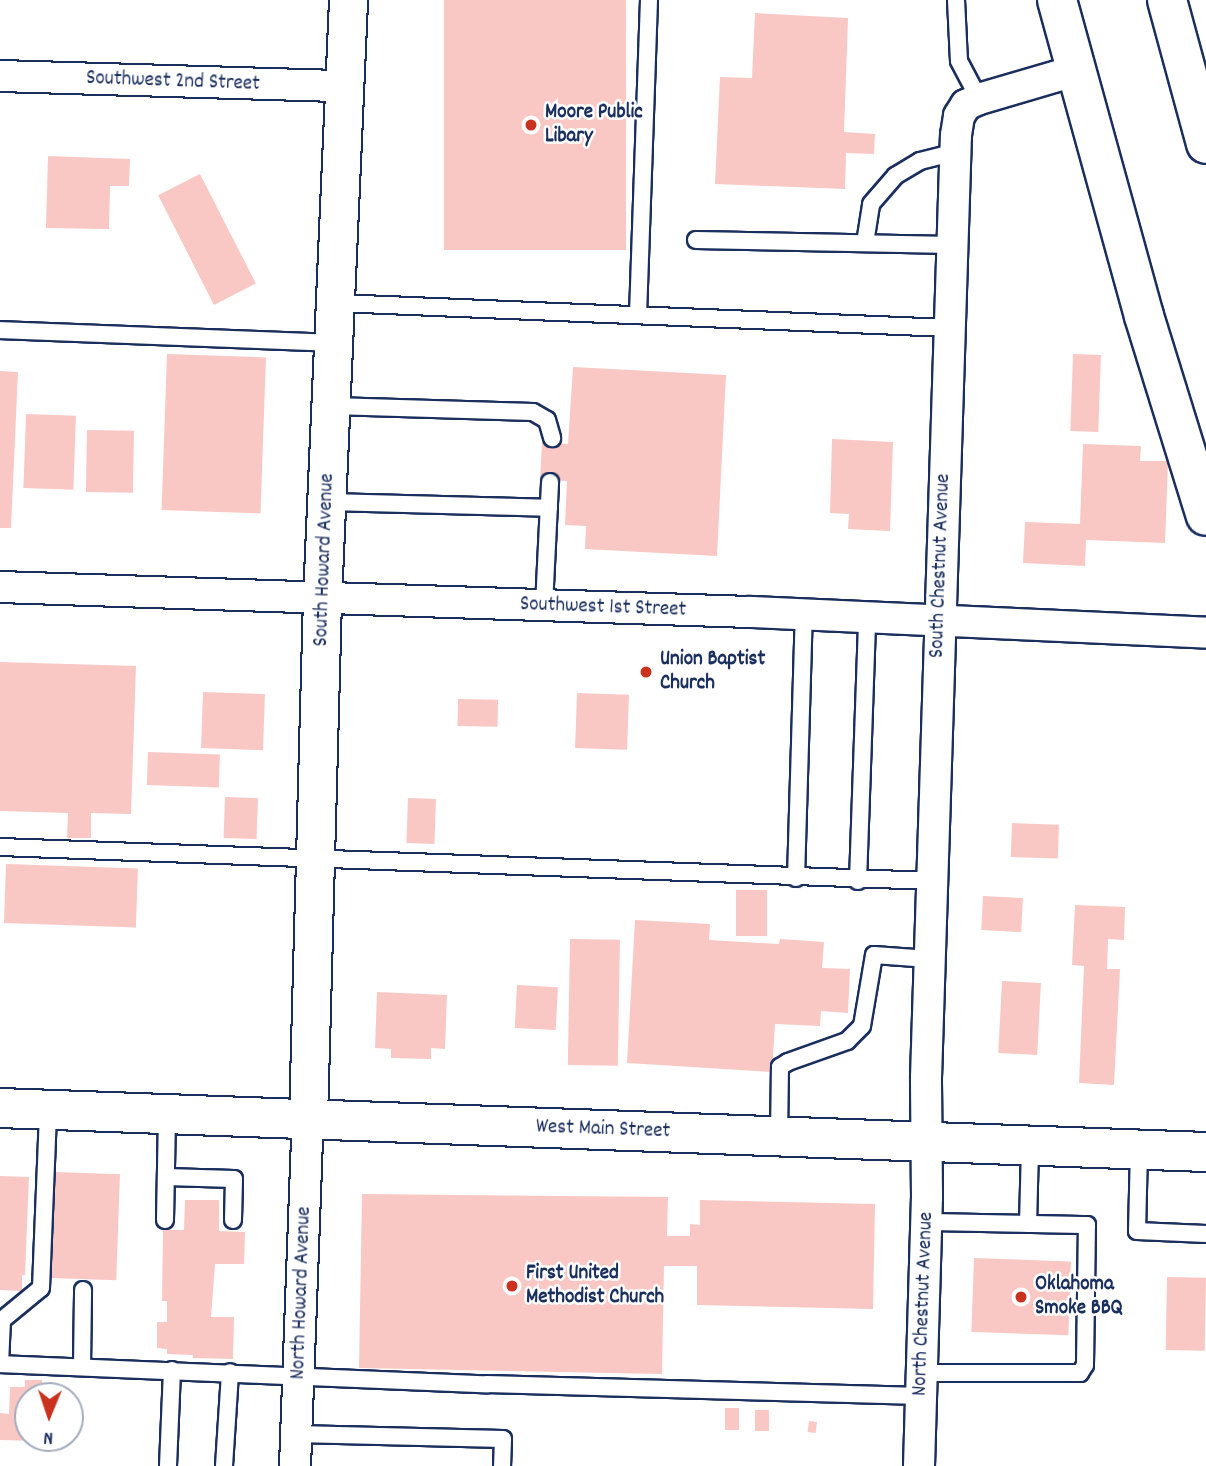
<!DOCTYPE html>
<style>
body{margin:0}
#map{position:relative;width:1206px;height:1466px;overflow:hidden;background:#fff;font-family:Dekko,sans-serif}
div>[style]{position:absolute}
.building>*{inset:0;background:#f9c8c4;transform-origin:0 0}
.roads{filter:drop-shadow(2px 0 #1b2f5e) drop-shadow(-2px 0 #1b2f5e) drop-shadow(0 2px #1b2f5e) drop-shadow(0 -2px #1b2f5e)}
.service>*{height:16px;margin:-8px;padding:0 8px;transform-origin:8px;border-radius:8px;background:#fff}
.minor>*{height:30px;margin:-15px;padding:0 15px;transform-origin:15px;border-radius:15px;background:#fff}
.tertiary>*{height:37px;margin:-18.5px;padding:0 18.5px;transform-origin:18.5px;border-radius:18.5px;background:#fff}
.secondary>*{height:38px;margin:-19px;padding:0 19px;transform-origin:19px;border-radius:19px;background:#fff}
.motorway>*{height:38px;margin:-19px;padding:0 19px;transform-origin:19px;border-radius:19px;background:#fff}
.dots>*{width:19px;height:19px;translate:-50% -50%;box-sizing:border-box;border:4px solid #fff;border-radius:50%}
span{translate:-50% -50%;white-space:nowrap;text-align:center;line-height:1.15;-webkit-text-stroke:5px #fff;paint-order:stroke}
.street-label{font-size:21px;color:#1b2f5e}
.poi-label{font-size:21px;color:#1b2f5e;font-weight:700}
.left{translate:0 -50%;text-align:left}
.north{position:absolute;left:14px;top:1382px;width:70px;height:70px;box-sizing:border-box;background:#fff;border:2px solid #a4acbf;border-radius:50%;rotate:182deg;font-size:19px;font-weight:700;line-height:28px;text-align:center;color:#1b2f5e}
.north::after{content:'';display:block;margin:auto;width:24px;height:32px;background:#c8321e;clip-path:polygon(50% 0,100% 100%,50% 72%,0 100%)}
</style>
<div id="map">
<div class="building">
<div style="left:444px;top:0;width:182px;height:250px"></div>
<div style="clip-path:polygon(755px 13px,848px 18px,844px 132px,875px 134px,874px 154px,846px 153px,845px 189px,715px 184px,720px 77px,752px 78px)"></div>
<div style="clip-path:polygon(48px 156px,130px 159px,129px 186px,110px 186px,109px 229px,46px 228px)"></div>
<div style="left:200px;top:174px;width:123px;height:47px;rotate:63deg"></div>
<div style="left:167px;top:354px;width:99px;height:156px;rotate:2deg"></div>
<div style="left:1073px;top:354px;width:28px;height:77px;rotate:2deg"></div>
<div style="clip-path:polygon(573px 367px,726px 375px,717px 556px,585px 549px,586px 526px,565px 525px,567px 481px,540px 480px,542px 442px,568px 444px)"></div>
<div style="clip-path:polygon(0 371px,18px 372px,11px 528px,0 528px)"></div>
<div style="left:26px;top:414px;width:50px;height:74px;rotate:2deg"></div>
<div style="left:87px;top:430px;width:47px;height:62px;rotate:1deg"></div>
<div style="clip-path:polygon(832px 439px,893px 442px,890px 531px,848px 529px,849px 514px,830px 513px)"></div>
<div style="clip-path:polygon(1083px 444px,1141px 446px,1140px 461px,1168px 461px,1165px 543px,1086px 540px,1085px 566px,1023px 563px,1025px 522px,1080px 524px)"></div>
<div style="clip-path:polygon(0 662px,136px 666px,131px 814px,91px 813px,91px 838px,67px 838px,68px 813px,0 811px)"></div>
<div style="left:203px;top:692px;width:62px;height:56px;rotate:2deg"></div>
<div style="left:577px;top:693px;width:52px;height:55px;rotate:2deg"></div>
<div style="left:458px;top:699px;width:40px;height:27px;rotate:1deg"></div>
<div style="left:148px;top:752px;width:72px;height:33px;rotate:2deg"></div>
<div style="left:225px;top:797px;width:33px;height:41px;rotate:2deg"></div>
<div style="left:408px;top:798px;width:28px;height:45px;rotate:2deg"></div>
<div style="left:1012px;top:823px;width:47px;height:34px;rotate:2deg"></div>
<div style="left:6px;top:864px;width:132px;height:59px;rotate:2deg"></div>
<div style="left:736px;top:890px;width:31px;height:46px"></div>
<div style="left:983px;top:896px;width:40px;height:34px;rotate:3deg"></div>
<div style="clip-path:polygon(1075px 905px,1125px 907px,1124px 940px,1108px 939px,1107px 969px,1120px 969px,1114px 1085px,1079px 1083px,1084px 966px,1072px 965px)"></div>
<div style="clip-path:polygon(635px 920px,710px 924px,709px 940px,779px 944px,780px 939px,824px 942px,822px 968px,850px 969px,848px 1013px,821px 1011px,820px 1026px,775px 1024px,772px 1072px,627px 1063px)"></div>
<div style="left:570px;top:939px;width:50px;height:126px;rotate:1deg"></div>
<div style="left:1002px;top:981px;width:39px;height:72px;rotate:3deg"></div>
<div style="left:517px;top:985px;width:41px;height:43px;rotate:3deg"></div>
<div style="clip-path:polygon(377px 992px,447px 995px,445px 1049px,431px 1048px,431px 1059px,391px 1058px,391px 1049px,375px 1048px)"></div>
<div style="left:55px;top:1172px;width:65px;height:106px;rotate:2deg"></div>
<div style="clip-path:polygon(0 1176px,29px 1177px,25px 1275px,22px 1275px,22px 1291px,0 1290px)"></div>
<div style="clip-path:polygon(362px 1194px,668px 1197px,667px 1236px,690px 1236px,690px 1224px,700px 1225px,700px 1200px,875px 1204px,873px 1309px,697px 1305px,697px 1266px,664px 1266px,662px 1374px,359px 1368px)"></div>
<div style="clip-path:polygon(185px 1200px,219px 1200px,219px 1231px,245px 1232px,244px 1264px,215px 1264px,211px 1317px,234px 1317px,233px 1359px,193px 1358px,193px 1355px,167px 1354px,167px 1349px,157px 1348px,157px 1322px,167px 1322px,167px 1301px,162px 1301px,163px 1230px,184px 1230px)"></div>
<div style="left:974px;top:1258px;width:97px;height:74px;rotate:2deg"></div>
<div style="left:1167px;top:1277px;width:39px;height:73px;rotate:1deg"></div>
<div style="clip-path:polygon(25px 1380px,42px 1380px,42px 1396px,28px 1396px,28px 1438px,38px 1438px,38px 1441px,0 1440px,0 1413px,9px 1414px,10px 1387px,25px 1387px)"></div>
<div style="left:725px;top:1408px;width:14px;height:22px"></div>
<div style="left:755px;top:1410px;width:14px;height:21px"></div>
<div style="left:809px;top:1421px;width:8px;height:11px;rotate:7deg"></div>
</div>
<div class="roads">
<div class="service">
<div style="left:956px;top:0;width:61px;rotate:87.2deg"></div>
<div style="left:959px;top:61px;width:43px;rotate:62.2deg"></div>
<div style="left:696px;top:240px;width:256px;rotate:1.1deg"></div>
<div style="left:865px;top:243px;width:39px;rotate:-81deg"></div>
<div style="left:871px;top:204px;width:37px;rotate:-49deg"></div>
<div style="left:895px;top:176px;width:29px;rotate:-31deg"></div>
<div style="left:920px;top:161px;width:37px;rotate:-14deg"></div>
<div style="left:337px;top:303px;width:613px;rotate:2.34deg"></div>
<div style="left:638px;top:315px;width:315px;rotate:-88deg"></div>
<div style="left:0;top:330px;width:335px;rotate:2.2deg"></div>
<div style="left:332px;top:406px;width:201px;rotate:1.7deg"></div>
<div style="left:533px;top:412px;width:16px;rotate:30deg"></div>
<div style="left:547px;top:420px;width:19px;rotate:74deg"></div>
<div style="left:327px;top:502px;width:222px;rotate:1.5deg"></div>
<div style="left:544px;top:606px;width:124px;rotate:-87.2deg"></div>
<div style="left:0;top:847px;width:933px;rotate:2.09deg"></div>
<div style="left:796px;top:878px;width:263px;rotate:-88.3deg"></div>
<div style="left:858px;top:881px;width:262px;rotate:-88deg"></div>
<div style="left:779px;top:1137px;width:70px;rotate:-89.2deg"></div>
<div style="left:780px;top:1067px;width:9px;rotate:-32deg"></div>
<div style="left:788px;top:1062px;width:63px;rotate:-19.6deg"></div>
<div style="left:847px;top:1041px;width:21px;rotate:-45deg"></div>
<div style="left:862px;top:1026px;width:72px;rotate:-80.4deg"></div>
<div style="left:874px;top:955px;width:55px;rotate:4.2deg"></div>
<div style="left:1139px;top:1150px;width:81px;rotate:91.4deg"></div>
<div style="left:1137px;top:1231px;width:69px;rotate:2.5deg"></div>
<div style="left:166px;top:1177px;width:68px;rotate:1.7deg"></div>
<div style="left:234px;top:1179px;width:41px;rotate:91.4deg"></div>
<div style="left:165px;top:1220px;width:106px;rotate:-88.9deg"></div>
<div style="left:1028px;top:1224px;width:78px;rotate:-88.5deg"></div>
<div style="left:0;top:1364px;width:487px;rotate:2.4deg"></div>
<div style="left:487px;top:1384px;width:434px;rotate:1.6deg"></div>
<div style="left:0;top:1364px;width:44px;rotate:-87.4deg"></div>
<div style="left:2px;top:1320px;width:50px;rotate:-39.4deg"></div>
<div style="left:41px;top:1288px;width:178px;rotate:-87.7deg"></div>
<div style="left:82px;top:1366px;width:76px;rotate:-89.2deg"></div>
<div style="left:922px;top:1373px;width:158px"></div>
<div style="left:1080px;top:1373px;width:9px;rotate:-58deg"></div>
<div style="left:1085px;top:1365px;width:140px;rotate:-89.2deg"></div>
<div style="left:1087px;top:1225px;width:161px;rotate:-178.9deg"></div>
<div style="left:296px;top:1434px;width:207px;rotate:1.4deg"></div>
<div style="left:503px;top:1439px;width:27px;rotate:92deg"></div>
<div style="left:168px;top:1466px;width:96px;rotate:-87.6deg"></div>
<div style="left:224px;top:1466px;width:94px;rotate:-86.3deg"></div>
</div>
<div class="minor">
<div style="left:0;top:76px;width:345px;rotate:1.7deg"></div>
<div style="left:0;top:587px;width:751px;rotate:1.91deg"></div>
<div style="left:751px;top:612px;width:455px;rotate:2.6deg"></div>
<div style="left:295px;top:1466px;width:347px;rotate:-87.9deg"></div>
<div style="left:919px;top:1466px;width:269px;rotate:-88.3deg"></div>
<div style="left:927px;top:1197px;width:119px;rotate:-90.5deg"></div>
<div style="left:926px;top:1078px;width:943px;rotate:-88.18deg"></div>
<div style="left:956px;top:135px;width:19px;rotate:-81deg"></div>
<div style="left:959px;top:116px;width:13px;rotate:-58deg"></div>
<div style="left:966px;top:105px;width:14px;rotate:-25deg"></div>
<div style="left:979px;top:99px;width:99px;rotate:-16.4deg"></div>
</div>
<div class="tertiary">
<div style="left:308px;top:1119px;width:520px;rotate:-88.46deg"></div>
<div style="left:322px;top:599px;width:600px;rotate:-87.51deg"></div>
</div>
<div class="secondary">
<div style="left:1057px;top:0;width:328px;rotate:74.6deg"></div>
<div style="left:1144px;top:316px;width:209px;rotate:72.8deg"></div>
<div style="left:0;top:1108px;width:1207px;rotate:2.09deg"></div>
</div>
<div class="motorway">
<div style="left:1167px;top:0;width:149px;rotate:74.8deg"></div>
</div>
</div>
<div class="dots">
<div style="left:531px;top:125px;background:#c8321e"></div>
<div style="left:646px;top:672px;background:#c8321e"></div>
<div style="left:512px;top:1286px;background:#c8321e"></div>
<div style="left:1021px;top:1297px;background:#c8321e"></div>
</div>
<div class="street-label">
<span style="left:173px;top:82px;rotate:2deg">Southwest 2nd Street</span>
<span style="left:325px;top:560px;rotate:-88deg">South Howard Avenue</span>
<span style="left:941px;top:566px;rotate:-88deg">South Chestnut Avenue</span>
<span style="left:603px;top:608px;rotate:2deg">Southwest 1st Street</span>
<span style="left:603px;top:1130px;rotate:2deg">West Main Street</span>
<span style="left:302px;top:1293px;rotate:-88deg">North Howard Avenue</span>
<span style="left:924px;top:1304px;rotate:-88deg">North Chestnut Avenue</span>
</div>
<div class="poi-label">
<span class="left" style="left:545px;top:125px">Moore Public<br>Libary</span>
<span class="left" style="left:660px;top:672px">Union Baptist<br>Church</span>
<span class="left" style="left:526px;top:1286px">First United<br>Methodist Church</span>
<span class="left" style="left:1035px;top:1297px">Oklahoma<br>Smoke BBQ</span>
</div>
<div class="north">N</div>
</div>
